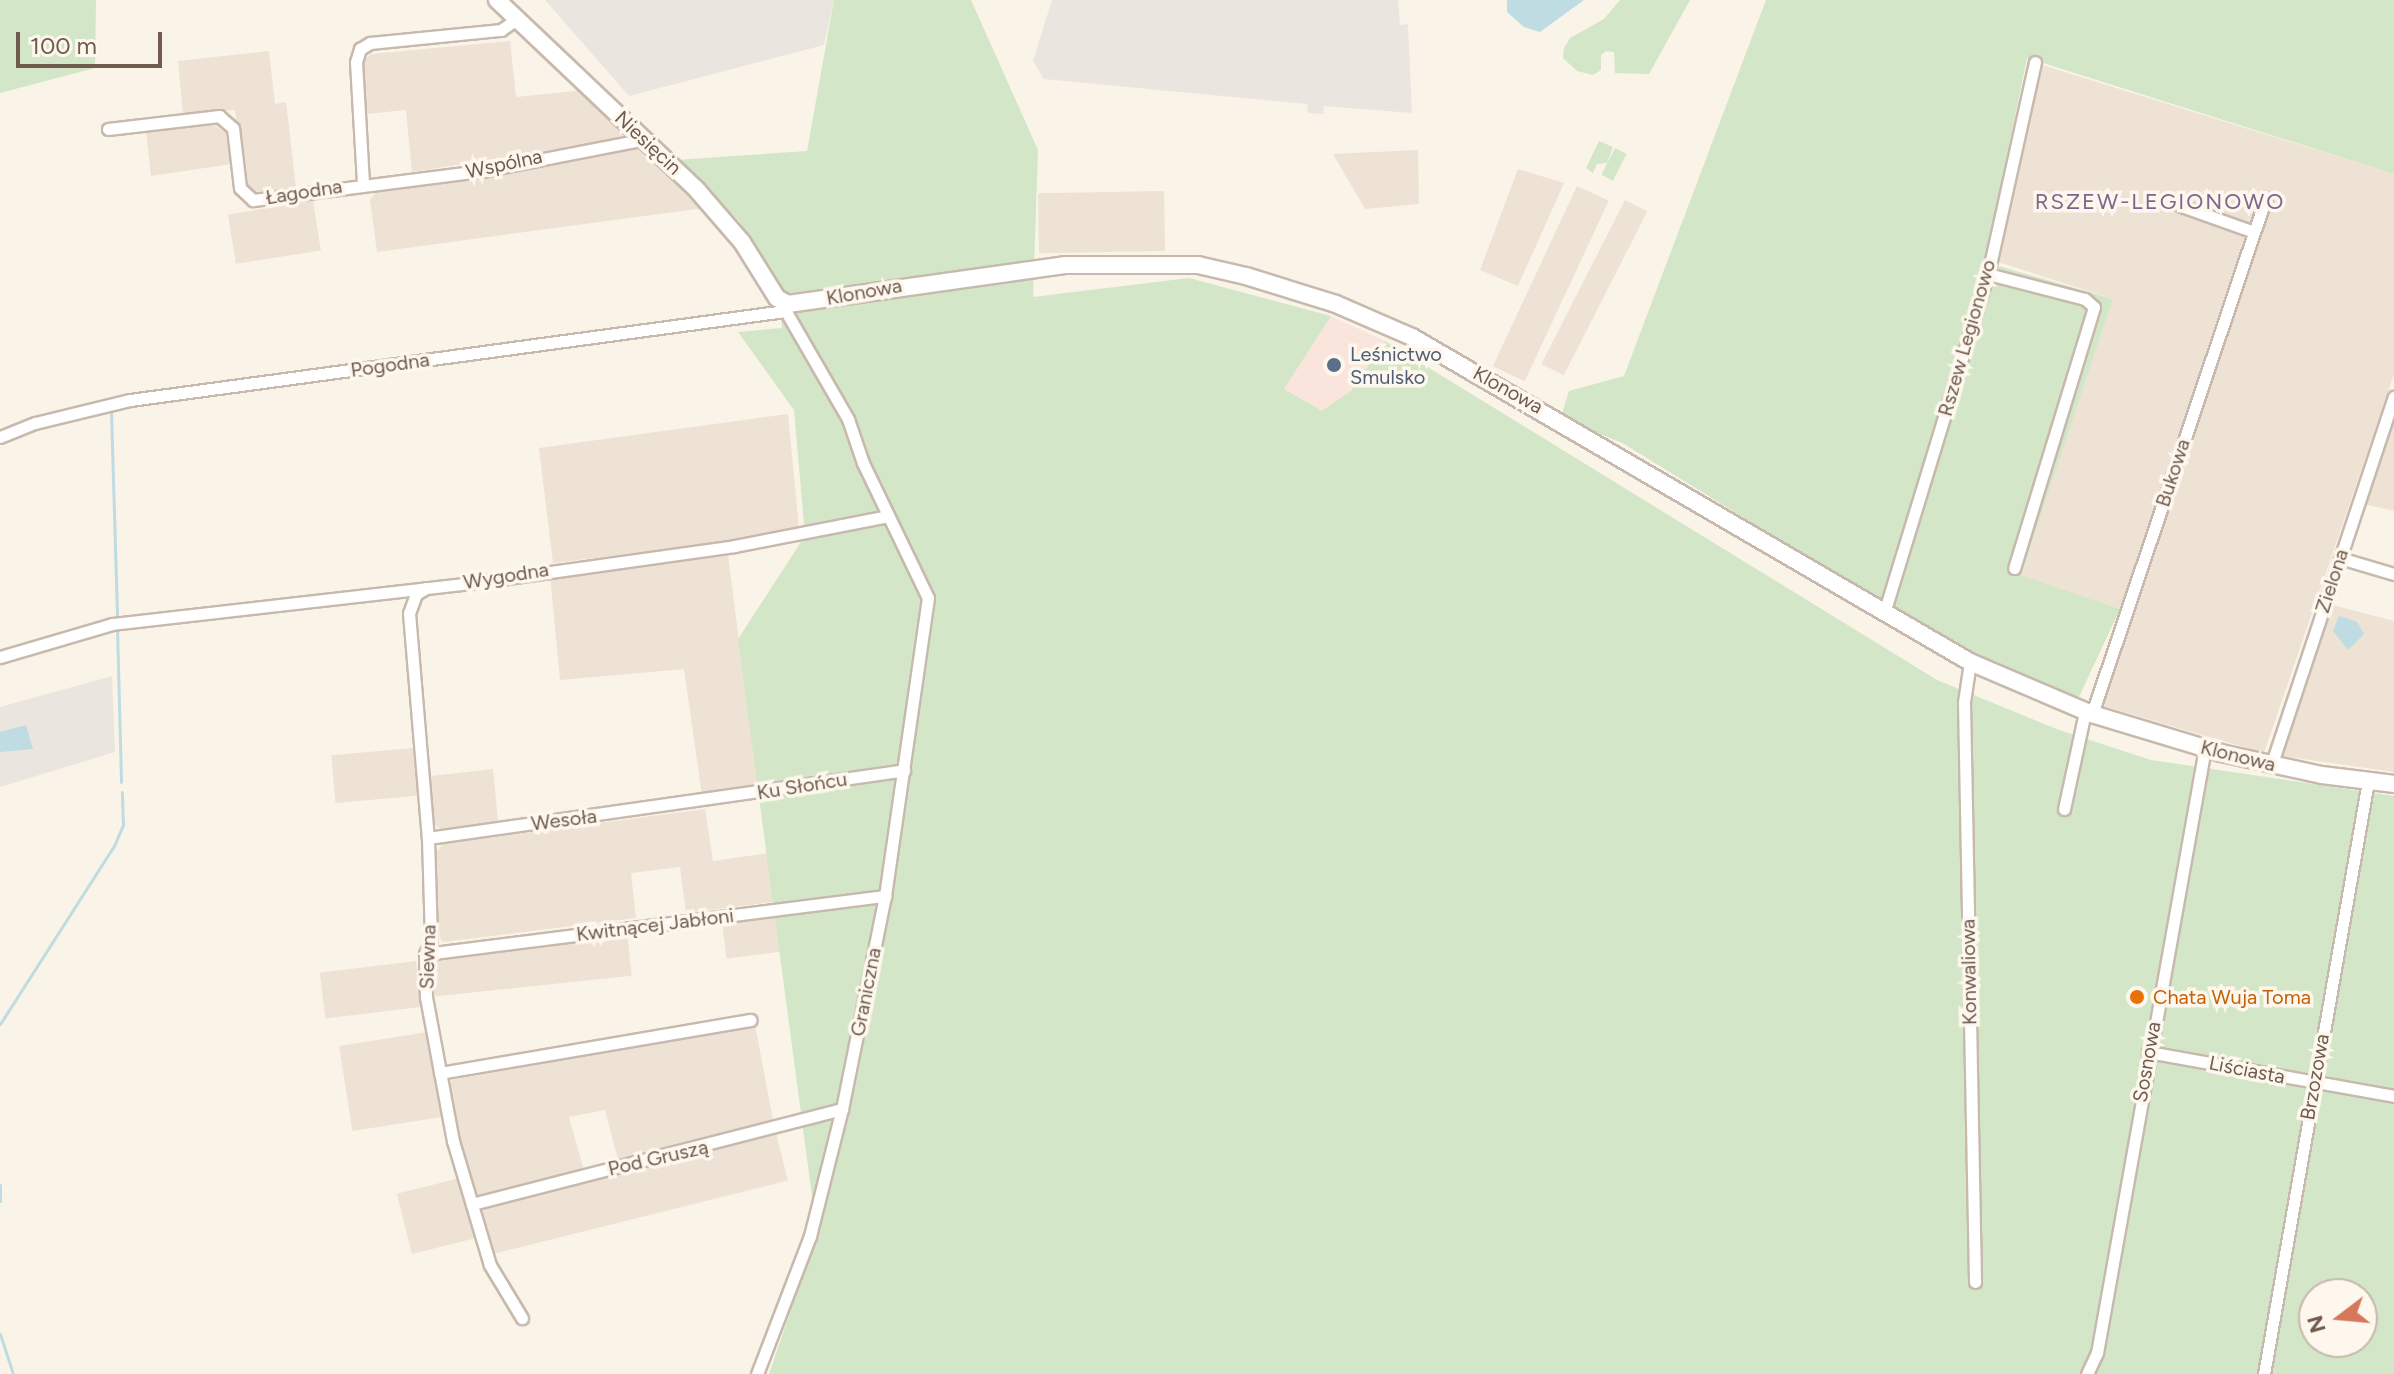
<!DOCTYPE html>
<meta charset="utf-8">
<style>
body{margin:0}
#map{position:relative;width:2394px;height:1374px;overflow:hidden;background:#faf3e7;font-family:Figtree,sans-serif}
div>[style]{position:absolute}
.residential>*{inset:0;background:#ede2d4;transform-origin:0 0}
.commercial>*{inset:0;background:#f9e5dc}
.industrial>*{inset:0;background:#ebe5e0}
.green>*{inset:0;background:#d3e6c7;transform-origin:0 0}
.water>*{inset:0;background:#bedce1}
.stream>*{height:3px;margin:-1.5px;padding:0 1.5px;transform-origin:1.5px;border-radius:1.5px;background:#bedce1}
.roads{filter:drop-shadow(2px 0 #c7b9ad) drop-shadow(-2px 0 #c7b9ad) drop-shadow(0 2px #c7b9ad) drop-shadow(0 -2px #c7b9ad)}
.street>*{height:11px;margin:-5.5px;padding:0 5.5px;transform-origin:5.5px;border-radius:5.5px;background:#fff}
.secondary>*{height:16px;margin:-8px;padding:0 8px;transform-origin:8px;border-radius:8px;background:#fff}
.dots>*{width:22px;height:22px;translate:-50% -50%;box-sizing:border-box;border:4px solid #fdf7ed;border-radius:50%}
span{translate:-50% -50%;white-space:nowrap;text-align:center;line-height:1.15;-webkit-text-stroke:7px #fdf7ed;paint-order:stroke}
.street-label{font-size:20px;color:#705b4f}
.service-label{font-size:20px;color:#4e5e75}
.left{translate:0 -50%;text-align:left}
.food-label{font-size:20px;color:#c56008}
.neighbourhood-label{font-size:22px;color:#80668c;letter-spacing:2px}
.north{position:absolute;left:2298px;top:1278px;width:80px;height:80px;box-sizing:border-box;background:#fdf7ed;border:2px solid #c5b9ae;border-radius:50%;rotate:254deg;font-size:22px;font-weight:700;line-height:32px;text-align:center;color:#705b4f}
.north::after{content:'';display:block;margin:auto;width:28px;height:36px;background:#d5775b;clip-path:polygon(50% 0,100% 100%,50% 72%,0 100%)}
.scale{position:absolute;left:16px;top:32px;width:146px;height:36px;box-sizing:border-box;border:4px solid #705b4f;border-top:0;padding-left:10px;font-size:24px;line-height:28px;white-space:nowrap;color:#705b4f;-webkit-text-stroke:6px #fdf7ed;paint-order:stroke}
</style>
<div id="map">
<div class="residential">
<div style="clip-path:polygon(510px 41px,516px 97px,584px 90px,630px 132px,626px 138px,412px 172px,406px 110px,367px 114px,363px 61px,371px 54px)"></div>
<div style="clip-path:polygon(269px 51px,275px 104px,286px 102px,296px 188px,255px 194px,246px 187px,235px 110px,183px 114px,178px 61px)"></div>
<div style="clip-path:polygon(2039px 64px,2394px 174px,2394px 374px,2264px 753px,2100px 705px,2273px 197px,2262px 193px,2249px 224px,2178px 199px,2174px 208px,2245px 235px,2120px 609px,2021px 575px,2113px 299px,1995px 261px)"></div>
<div style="clip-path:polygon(212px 123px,226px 134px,231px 164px,151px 176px,146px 131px)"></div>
<div style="clip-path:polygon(642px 145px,704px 208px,377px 252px,370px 200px,376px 191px)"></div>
<div style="clip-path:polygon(1418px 150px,1419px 204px,1365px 209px,1333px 154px)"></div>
<div style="clip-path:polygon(1518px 169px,1564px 183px,1518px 286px,1480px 270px)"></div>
<div style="left:1577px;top:186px;width:35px;height:199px;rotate:25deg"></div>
<div style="left:1164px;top:191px;width:60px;height:126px;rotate:89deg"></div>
<div style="left:1625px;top:200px;width:25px;height:184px;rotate:27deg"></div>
<div style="left:313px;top:201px;width:50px;height:86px;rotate:81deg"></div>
<div style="clip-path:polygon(788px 414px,799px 528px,724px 542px,553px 563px,539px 448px)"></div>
<div style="clip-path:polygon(2394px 416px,2394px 511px,2364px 504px)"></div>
<div style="clip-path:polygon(728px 555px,758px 787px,702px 795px,684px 669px,560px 680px,550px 574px)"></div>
<div style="clip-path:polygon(2329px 604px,2394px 621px,2394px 772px,2282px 756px)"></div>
<div style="left:413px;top:748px;width:48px;height:82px;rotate:85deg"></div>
<div style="clip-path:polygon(493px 769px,498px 822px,441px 830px,433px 823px,431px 776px)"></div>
<div style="clip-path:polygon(705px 809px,713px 861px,888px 836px,881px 888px,686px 913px,680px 867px,631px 873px,636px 918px,443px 942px,440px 938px,433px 856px,443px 844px)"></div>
<div style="left:817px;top:908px;width:39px;height:96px;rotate:83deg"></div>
<div style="left:627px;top:932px;width:44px;height:199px;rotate:84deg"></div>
<div style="left:416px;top:961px;width:46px;height:97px;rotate:83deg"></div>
<div style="clip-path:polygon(755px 1025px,774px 1125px,619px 1163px,605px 1110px,569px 1117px,584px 1171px,478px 1201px,446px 1088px,452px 1080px)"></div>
<div style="left:428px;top:1032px;width:86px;height:90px;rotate:81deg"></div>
<div style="left:776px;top:1133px;width:49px;height:307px;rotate:76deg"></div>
<div style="left:460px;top:1178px;width:62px;height:65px;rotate:76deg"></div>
</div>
<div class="commercial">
<div style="clip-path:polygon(1331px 316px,1385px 341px,1351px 391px,1323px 412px,1284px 389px)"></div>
</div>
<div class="industrial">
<div style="clip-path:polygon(545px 0,834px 0,824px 45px,629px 96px)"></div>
<div style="clip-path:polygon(1052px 0,1398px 0,1400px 25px,1408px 24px,1412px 113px,1324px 106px,1323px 114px,1308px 113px,1307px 104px,1044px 79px,1033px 61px)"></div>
<div style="clip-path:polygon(112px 676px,115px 752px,0 787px,0 707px)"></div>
</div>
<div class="green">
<div style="clip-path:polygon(0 0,96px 0,95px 68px,0 93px)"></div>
<div style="clip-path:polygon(evenodd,834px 0,971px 0,1038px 150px,1033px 297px,1189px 278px,1331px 316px,1284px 389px,1322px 411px,1351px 391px,1385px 341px,1937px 680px,2059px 730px,2151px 760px,2394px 796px,2394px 1374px,769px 1374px,817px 1234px,738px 639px,805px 536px,794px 410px,738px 332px,782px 328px,779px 294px,739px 221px,675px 160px,807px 151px,834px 0,2314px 1294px,2362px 1294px,2362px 1342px,2314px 1342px,2314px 1294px)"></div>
<div style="clip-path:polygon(1620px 0,1690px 0,1649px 74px,1615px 73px,1614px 52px,1606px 51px,1601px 55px,1601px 70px,1593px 75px,1577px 71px,1563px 58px,1564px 48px,1570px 38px,1604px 19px)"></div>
<div style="clip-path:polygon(1766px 0,2394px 0,2394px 174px,2027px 58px,1985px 262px,2113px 299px,2021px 575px,2120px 609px,2078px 699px,1959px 650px,1624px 444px,1561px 417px,1569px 391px,1624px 376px)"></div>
<div style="clip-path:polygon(1599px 141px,1613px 147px,1607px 163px,1597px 164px,1593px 173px,1586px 168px)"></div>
<div style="left:1615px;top:148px;width:13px;height:30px;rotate:27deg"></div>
</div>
<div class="water">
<div style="clip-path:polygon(1507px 0,1584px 0,1540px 32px,1524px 27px,1507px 12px)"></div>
<div style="clip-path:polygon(2339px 616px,2357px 622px,2364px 634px,2348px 650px,2333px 631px)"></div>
<div style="clip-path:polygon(26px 725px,33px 749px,0 752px,0 732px)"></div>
</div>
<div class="stream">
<div style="left:111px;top:412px;width:208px;rotate:88.3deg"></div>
<div style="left:117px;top:628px;width:154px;rotate:88.5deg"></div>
<div style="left:0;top:1024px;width:211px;rotate:-57.4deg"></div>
<div style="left:114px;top:846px;width:23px;rotate:-67deg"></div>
<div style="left:123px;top:825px;width:33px;rotate:-92deg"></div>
<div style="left:0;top:1185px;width:16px;rotate:90deg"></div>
<div style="left:0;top:1334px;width:42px;rotate:72deg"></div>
</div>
<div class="roads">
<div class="street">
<div style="left:108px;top:129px;width:112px;rotate:-6.7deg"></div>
<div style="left:219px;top:116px;width:18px;rotate:41deg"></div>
<div style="left:233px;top:128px;width:60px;rotate:83.3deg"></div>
<div style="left:240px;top:188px;width:18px;rotate:43deg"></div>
<div style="left:253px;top:200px;width:235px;rotate:-7.3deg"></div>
<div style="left:486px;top:170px;width:162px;rotate:-11deg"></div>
<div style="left:363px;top:183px;width:121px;rotate:-93.3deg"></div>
<div style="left:356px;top:62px;width:14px;rotate:-73deg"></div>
<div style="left:360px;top:49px;width:12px;rotate:-31deg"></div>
<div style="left:370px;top:43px;width:132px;rotate:-5.7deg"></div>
<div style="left:501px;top:30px;width:19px;rotate:-35deg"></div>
<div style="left:2181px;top:206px;width:77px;rotate:19.6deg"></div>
<div style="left:1988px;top:274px;width:100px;rotate:14.5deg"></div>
<div style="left:2085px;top:299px;width:12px;rotate:42deg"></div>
<div style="left:2094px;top:307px;width:273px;rotate:107deg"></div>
<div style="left:0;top:437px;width:38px;rotate:-22deg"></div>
<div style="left:35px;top:423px;width:98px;rotate:-13.6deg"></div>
<div style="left:130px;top:400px;width:661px;rotate:-7.74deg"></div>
<div style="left:2340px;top:558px;width:56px;rotate:16.5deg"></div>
<div style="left:426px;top:588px;width:12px;rotate:149deg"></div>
<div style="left:416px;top:594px;width:20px;rotate:110deg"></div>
<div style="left:409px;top:613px;width:226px;rotate:85.2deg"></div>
<div style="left:428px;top:838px;width:102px;rotate:88.3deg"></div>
<div style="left:431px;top:940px;width:15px;rotate:113deg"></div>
<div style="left:425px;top:954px;width:43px;rotate:88.7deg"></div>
<div style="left:426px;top:997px;width:147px;rotate:79.4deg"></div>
<div style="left:453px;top:1141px;width:129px;rotate:73.4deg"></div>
<div style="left:490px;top:1265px;width:62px;rotate:58.9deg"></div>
<div style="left:1885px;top:610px;width:351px;rotate:-73deg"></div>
<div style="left:1988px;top:274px;width:217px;rotate:-77.5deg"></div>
<div style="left:0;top:657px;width:117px;rotate:-16.4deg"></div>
<div style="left:112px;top:624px;width:362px;rotate:-6.5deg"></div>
<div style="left:472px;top:583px;width:265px;rotate:-8deg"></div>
<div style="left:734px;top:546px;width:157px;rotate:-11deg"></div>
<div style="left:1970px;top:662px;width:40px;rotate:98.5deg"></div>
<div style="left:1964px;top:702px;width:580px;rotate:88.91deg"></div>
<div style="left:2092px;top:714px;width:545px;rotate:-71.4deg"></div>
<div style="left:2271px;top:766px;width:389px;rotate:-71.6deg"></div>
<div style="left:2064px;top:809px;width:99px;rotate:-77.8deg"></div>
<div style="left:428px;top:838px;width:481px;rotate:-8.1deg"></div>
<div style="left:425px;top:954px;width:464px;rotate:-7.2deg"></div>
<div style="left:2148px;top:1052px;width:250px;rotate:10.1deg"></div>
<div style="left:440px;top:1073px;width:315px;rotate:-9.7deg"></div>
<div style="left:472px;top:1204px;width:382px;rotate:-14.4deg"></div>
<div style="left:757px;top:1374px;width:148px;rotate:-69deg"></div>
<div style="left:810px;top:1236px;width:131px;rotate:-75.9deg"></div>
<div style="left:842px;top:1109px;width:217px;rotate:-78.6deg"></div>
<div style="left:885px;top:896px;width:301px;rotate:-81.8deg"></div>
<div style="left:928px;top:598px;width:150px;rotate:-115.7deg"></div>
<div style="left:863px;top:463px;width:46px;rotate:-108.8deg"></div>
<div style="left:848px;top:419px;width:136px;rotate:-120deg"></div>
<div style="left:2087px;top:1374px;width:23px;rotate:-65deg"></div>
<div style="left:2097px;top:1353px;width:615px;rotate:-79.88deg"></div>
<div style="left:2264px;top:1374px;width:602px;rotate:-80.05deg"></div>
</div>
<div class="secondary">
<div style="left:497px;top:0;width:276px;rotate:43.5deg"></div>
<div style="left:697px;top:190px;width:69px;rotate:49.1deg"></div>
<div style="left:742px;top:242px;width:66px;rotate:58deg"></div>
<div style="left:777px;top:298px;width:13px;rotate:29deg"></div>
<div style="left:788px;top:304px;width:281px;rotate:-8deg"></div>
<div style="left:1066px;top:265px;width:132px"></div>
<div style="left:1198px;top:265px;width:49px;rotate:12.9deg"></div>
<div style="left:1246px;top:276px;width:94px;rotate:17.3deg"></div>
<div style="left:1336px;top:304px;width:83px;rotate:23.5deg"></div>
<div style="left:1412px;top:337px;width:646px;rotate:30.22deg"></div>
<div style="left:1970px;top:662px;width:133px;rotate:23.1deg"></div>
<div style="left:2092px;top:714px;width:135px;rotate:16.8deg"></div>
<div style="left:2221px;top:753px;width:103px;rotate:12.3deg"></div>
<div style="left:2322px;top:775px;width:73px;rotate:7.1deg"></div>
</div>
</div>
<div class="dots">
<div style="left:1334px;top:365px;background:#5c6f8a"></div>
<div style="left:2137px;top:997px;background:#e8710a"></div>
</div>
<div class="street-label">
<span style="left:648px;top:143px;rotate:43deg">Niesięcin</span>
<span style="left:504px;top:164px;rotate:-12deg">Wspólna</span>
<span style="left:304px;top:192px;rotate:-9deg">Łagodna</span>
<span style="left:864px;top:292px;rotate:-10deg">Klonowa</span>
<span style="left:1967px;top:338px;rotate:-74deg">Rszew Legionowo</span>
<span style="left:390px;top:365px;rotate:-8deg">Pogodna</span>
<span style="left:1508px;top:390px;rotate:29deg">Klonowa</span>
<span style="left:2173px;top:473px;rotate:-72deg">Bukowa</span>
<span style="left:506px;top:576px;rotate:-9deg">Wygodna</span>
<span style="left:2332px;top:581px;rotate:-72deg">Zielona</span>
<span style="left:2238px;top:756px;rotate:14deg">Klonowa</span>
<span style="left:802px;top:786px;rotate:-9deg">Ku Słońcu</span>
<span style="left:564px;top:820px;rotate:-7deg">Wesoła</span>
<span style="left:655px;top:925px;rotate:-7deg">Kwitnącej Jabłoni</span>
<span style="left:428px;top:957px;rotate:-88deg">Siewna</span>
<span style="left:1969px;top:972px;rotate:-91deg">Konwaliowa</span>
<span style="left:866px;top:992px;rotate:-79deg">Graniczna</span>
<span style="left:2147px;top:1062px;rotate:-80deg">Sosnowa</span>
<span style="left:2247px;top:1070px;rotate:11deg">Liściasta</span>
<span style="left:2315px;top:1077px;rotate:-80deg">Brzozowa</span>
<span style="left:658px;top:1158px;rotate:-13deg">Pod Gruszą</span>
</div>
<div class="service-label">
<span class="left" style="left:1350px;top:366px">Leśnictwo<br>Smulsko</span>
</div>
<div class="food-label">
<span class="left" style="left:2153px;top:997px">Chata Wuja Toma</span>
</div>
<div class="neighbourhood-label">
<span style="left:2160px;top:202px">RSZEW-LEGIONOWO</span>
</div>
<div class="north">N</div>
<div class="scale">100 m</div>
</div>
